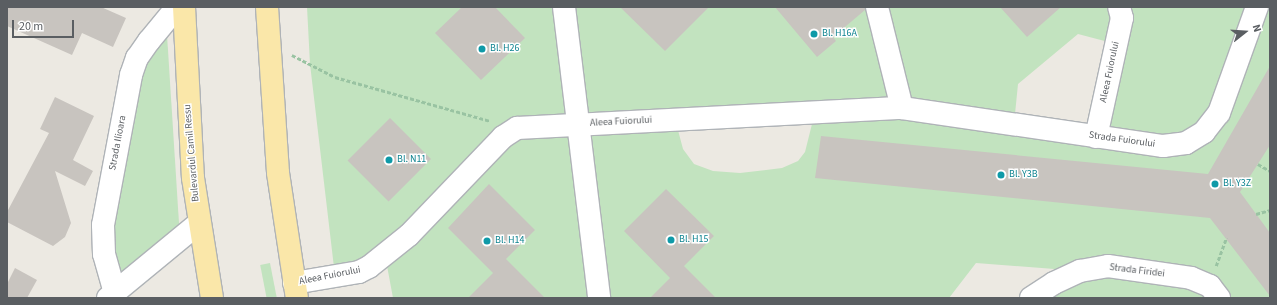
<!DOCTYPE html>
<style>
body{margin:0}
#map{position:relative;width:1277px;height:305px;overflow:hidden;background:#ece9e2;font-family:"Source Sans 3",sans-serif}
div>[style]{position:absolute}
.green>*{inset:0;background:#c2e3bf;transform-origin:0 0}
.building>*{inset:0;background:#c8c4bf;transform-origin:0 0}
.path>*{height:2.5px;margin-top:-1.25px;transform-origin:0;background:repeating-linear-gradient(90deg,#99c3a2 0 4px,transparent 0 6px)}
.roads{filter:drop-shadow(1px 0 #afb3b7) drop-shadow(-1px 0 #afb3b7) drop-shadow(0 1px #afb3b7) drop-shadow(0 -1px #afb3b7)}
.minor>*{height:22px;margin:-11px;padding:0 11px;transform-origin:11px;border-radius:11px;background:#fff}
.primary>*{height:22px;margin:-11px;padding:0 11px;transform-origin:11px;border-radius:11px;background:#fae7a9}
.dots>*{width:11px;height:11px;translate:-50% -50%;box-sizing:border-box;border:2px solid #fff;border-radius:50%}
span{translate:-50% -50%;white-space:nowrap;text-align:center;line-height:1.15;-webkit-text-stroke:3px #fff;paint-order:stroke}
.culture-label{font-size:10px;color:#0d838f}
.left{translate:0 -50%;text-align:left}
.street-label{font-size:10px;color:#5a5e62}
.frame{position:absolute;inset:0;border:8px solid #5a5e62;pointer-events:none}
.north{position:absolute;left:1225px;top:12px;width:40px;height:40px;-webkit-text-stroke:3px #fff;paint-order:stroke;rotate:73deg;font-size:11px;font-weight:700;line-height:16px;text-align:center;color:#5a5e62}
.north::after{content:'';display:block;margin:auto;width:14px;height:18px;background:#5a5e62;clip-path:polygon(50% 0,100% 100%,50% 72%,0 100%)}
.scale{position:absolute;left:12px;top:20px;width:62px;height:18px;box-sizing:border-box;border:2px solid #5a5e62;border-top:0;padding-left:5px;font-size:12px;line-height:14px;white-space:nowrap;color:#5a5e62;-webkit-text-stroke:3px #fff;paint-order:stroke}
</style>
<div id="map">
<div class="green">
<div style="clip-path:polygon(evenodd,307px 7px,1270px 7px,1270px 298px,1031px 298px,1080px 271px,976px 263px,949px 298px,393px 298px,385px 255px,335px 276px,310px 64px,307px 7px,1078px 34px,1116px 44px,1096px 137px,1014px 124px,1018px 84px,1078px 34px,307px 7px,815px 112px,805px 152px,798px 161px,782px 168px,740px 173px,713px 171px,694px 164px,683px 149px,675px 119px,815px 112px)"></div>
<div style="clip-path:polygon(166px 19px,180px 239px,115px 293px,104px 254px,131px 75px)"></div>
<div style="left:270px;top:263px;width:36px;height:10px;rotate:79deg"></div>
</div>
<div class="building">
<div style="clip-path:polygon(7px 7px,101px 7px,126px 18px,113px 47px,82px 33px,72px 55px,7px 26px)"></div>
<div style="clip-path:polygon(462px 7px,495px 7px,525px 38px,481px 80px,435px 33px)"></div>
<div style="clip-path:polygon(620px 7px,709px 7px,665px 51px)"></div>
<div style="clip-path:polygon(775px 7px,865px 7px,865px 10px,833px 37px,836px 41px,817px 57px)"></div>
<div style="clip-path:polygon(1000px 7px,1061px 7px,1027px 37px)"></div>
<div style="clip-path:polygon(1270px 66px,1270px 145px,1240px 192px,1270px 233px,1270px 296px,1210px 218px,815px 178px,821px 136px,1208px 174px)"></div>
<div style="clip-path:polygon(55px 97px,94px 116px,73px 160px,93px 171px,85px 186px,55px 171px,71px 223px,65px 237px,53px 246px,7px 222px,7px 212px,49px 133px,40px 129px)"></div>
<div style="left:390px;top:118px;width:58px;height:60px;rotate:45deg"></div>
<div style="clip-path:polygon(489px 184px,535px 230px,506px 259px,545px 298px,468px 298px,493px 273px,448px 228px)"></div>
<div style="clip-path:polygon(666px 189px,714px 236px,684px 266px,716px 298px,650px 298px,670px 278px,624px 231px)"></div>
<div style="clip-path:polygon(15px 268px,37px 280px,27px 298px,7px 298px,7px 284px)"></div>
</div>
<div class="path">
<div style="left:292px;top:55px;width:48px;rotate:27.1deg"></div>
<div style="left:335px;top:77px;width:161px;rotate:15.8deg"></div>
<div style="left:1258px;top:164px;width:14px;rotate:30deg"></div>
<div style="left:1256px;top:214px;width:15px;rotate:-16deg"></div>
<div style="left:1216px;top:266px;width:30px;rotate:-70deg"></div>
</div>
<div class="roads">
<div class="minor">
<div style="left:564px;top:7px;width:293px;rotate:83.1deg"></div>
<div style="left:877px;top:7px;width:104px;rotate:76.1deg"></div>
<div style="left:1096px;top:137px;width:122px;rotate:-77.7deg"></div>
<div style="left:1122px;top:18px;width:11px;rotate:-105deg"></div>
<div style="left:294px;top:283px;width:66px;rotate:-9.6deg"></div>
<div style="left:359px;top:272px;width:11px;rotate:-27deg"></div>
<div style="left:369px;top:267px;width:51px;rotate:-38.7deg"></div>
<div style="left:409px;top:235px;width:136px;rotate:-46.2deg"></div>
<div style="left:503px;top:137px;width:17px;rotate:-33deg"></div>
<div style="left:517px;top:128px;width:386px;rotate:-3deg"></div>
<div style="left:902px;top:108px;width:264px;rotate:8.3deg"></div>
<div style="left:1163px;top:146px;width:23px;rotate:-7deg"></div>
<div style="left:1186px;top:143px;width:21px;rotate:-31deg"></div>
<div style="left:1204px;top:132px;width:24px;rotate:-52deg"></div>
<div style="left:1219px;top:113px;width:113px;rotate:-70.3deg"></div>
<div style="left:115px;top:293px;width:41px;rotate:-105.8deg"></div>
<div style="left:104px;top:254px;width:29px;rotate:-92deg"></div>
<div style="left:103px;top:225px;width:153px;rotate:-79.4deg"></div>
<div style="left:131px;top:75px;width:18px;rotate:-71deg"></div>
<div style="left:137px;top:58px;width:21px;rotate:-55deg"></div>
<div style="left:149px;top:41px;width:44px;rotate:-50.5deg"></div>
<div style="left:108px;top:298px;width:118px;rotate:-39.5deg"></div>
<div style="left:1031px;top:298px;width:27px;rotate:-33deg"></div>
<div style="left:1054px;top:283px;width:29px;rotate:-25deg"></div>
<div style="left:1080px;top:271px;width:28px;rotate:-10deg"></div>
<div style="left:1108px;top:266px;width:84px;rotate:8.2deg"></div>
<div style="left:1191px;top:278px;width:21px;rotate:23deg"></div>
<div style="left:1210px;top:286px;width:15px;rotate:53deg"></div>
</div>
<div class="primary">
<div style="left:184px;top:7px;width:171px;rotate:87deg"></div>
<div style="left:193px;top:178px;width:121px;rotate:81deg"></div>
<div style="left:267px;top:7px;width:166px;rotate:86.2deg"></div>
<div style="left:278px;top:173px;width:126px;rotate:81.4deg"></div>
</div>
</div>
<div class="dots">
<div style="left:814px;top:34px;background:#0f9aa8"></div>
<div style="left:482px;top:49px;background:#0f9aa8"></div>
<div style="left:389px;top:160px;background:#0f9aa8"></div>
<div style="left:1001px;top:175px;background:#0f9aa8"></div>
<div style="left:1215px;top:184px;background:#0f9aa8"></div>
<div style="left:671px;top:240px;background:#0f9aa8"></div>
<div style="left:487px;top:241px;background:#0f9aa8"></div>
</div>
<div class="culture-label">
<span class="left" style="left:822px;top:34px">Bl. H16A</span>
<span class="left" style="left:490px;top:49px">Bl. H26</span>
<span class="left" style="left:397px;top:160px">Bl. N11</span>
<span class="left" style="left:1009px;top:175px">Bl. Y3B</span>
<span class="left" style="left:1223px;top:184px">Bl. Y3Z</span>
<span class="left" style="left:679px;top:240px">Bl. H15</span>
<span class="left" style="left:495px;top:241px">Bl. H14</span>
</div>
<div class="street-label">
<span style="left:1110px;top:72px;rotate:-78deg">Aleea Fuiorului</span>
<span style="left:621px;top:122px;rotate:-3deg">Aleea Fuiorului</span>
<span style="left:1122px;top:140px;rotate:8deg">Strada Fuiorului</span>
<span style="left:118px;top:143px;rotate:-79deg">Strada Ilioara</span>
<span style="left:192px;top:153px;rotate:-95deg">Bulevardul Camil Ressu</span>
<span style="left:1137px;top:271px;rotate:7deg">Strada Firidei</span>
<span style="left:330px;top:276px;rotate:-11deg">Aleea Fuiorului</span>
</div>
<div class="frame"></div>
<div class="north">N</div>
<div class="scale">20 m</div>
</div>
